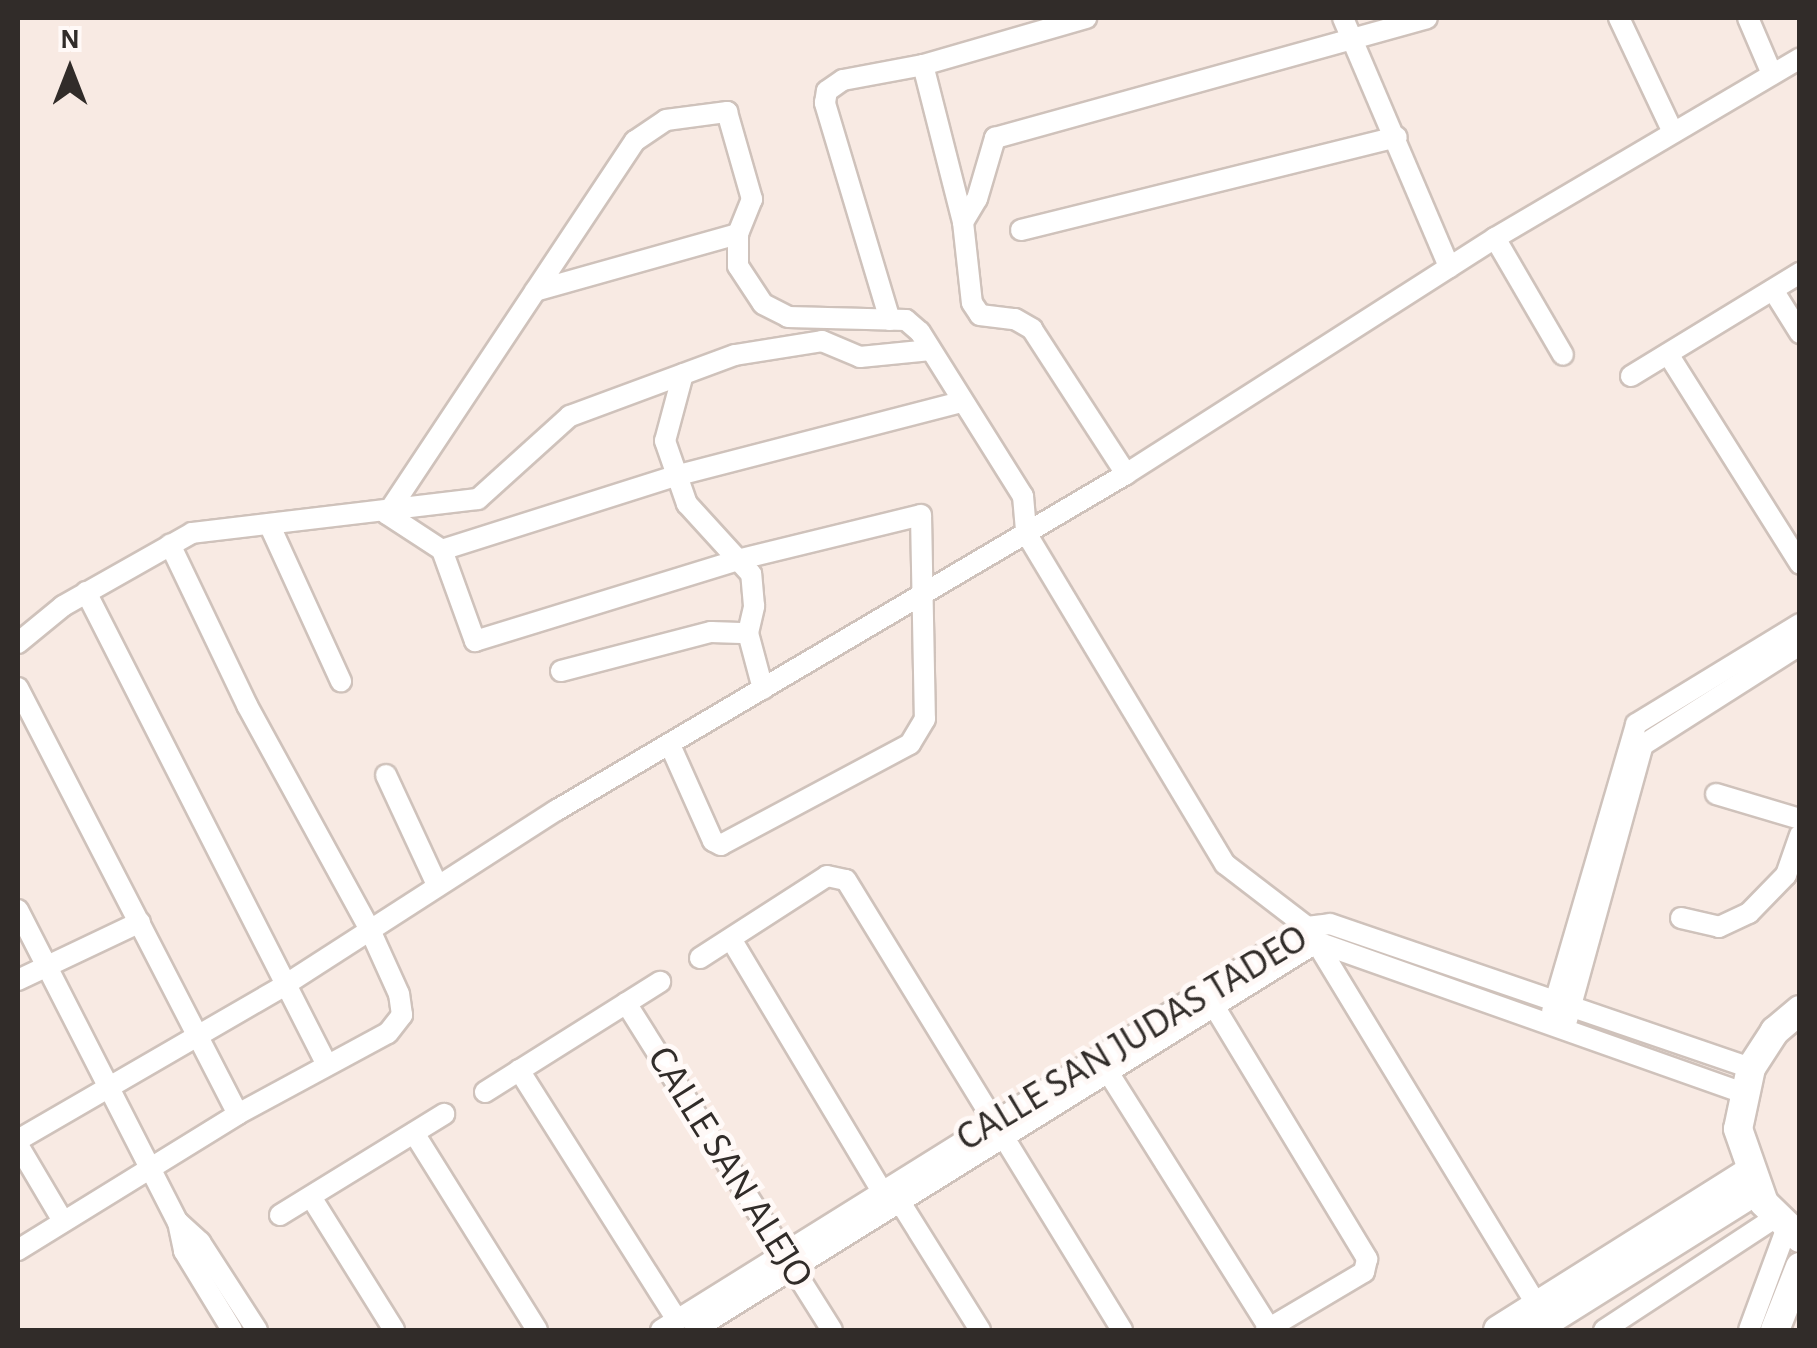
<!DOCTYPE html>
<style>
body{margin:0}
#map{position:relative;width:1817px;height:1348px;overflow:hidden;background:#f8eae3;font-family:"Alegreya Sans",sans-serif}
div>[style]{position:absolute}
.roads{filter:drop-shadow(2px 0 #cfc2bb) drop-shadow(-2px 0 #cfc2bb) drop-shadow(0 2px #cfc2bb) drop-shadow(0 -2px #cfc2bb)}
.minor>*{height:20px;margin:-10px;padding:0 10px;transform-origin:10px;border-radius:10px;background:#fff}
.secondary>*{height:28px;margin:-14px;padding:0 14px;transform-origin:14px;border-radius:14px;background:#fff}
span{translate:-50% -50%;white-space:nowrap;text-align:center;line-height:1.15;-webkit-text-stroke:10px #fff9f7;paint-order:stroke}
.street-label{font-size:40px;color:#312c29}
.frame{position:absolute;inset:0;border:20px solid #312c29;pointer-events:none}
.north{position:absolute;left:20px;top:20px;width:100px;height:100px;-webkit-text-stroke:8px #fff9f7;paint-order:stroke;rotate:0deg;font-size:28px;font-weight:700;line-height:40px;text-align:center;color:#312c29}
.north::after{content:'';display:block;margin:auto;width:35px;height:45px;background:#312c29;clip-path:polygon(50% 0,100% 100%,50% 72%,0 100%)}
</style>
<div id="map">
<div class="roads">
<div class="minor">
<div style="left:1343px;top:18px;width:271px;rotate:66.9deg"></div>
<div style="left:1619px;top:18px;width:126px;rotate:64.7deg"></div>
<div style="left:1748px;top:18px;width:61px;rotate:66.8deg"></div>
<div style="left:923px;top:65px;width:162px;rotate:75.7deg"></div>
<div style="left:963px;top:222px;width:81px;rotate:83.7deg"></div>
<div style="left:972px;top:303px;width:14px;rotate:56deg"></div>
<div style="left:980px;top:315px;width:35px;rotate:7deg"></div>
<div style="left:1015px;top:319px;width:20px;rotate:30deg"></div>
<div style="left:1032px;top:329px;width:173px;rotate:57deg"></div>
<div style="left:963px;top:222px;width:27px;rotate:-59deg"></div>
<div style="left:977px;top:199px;width:64px;rotate:-73.6deg"></div>
<div style="left:995px;top:138px;width:448px;rotate:-15.5deg"></div>
<div style="left:1021px;top:230px;width:387px;rotate:-13.9deg"></div>
<div style="left:1495px;top:238px;width:135px;rotate:59.8deg"></div>
<div style="left:1773px;top:290px;width:51px;rotate:57.9deg"></div>
<div style="left:535px;top:291px;width:211px;rotate:-15.7deg"></div>
<div style="left:890px;top:320px;width:227px;rotate:-106.7deg"></div>
<div style="left:825px;top:103px;width:12px;rotate:-81deg"></div>
<div style="left:827px;top:91px;width:19px;rotate:-35deg"></div>
<div style="left:843px;top:80px;width:81px;rotate:-10.6deg"></div>
<div style="left:923px;top:65px;width:170px;rotate:-16.1deg"></div>
<div style="left:1668px;top:354px;width:248px;rotate:57.8deg"></div>
<div style="left:1631px;top:376px;width:198px;rotate:-31.4deg"></div>
<div style="left:961px;top:402px;width:295px;rotate:165.5deg"></div>
<div style="left:675px;top:476px;width:244px;rotate:162.4deg"></div>
<div style="left:442px;top:550px;width:66px;rotate:-146.8deg"></div>
<div style="left:387px;top:514px;width:448px;rotate:-56.4deg"></div>
<div style="left:635px;top:141px;width:37px;rotate:-34deg"></div>
<div style="left:666px;top:120px;width:62px;rotate:-7.5deg"></div>
<div style="left:727px;top:112px;width:91px;rotate:74deg"></div>
<div style="left:752px;top:199px;width:38px;rotate:112deg"></div>
<div style="left:738px;top:234px;width:32px;rotate:90deg"></div>
<div style="left:738px;top:266px;width:45px;rotate:56.7deg"></div>
<div style="left:763px;top:304px;width:28px;rotate:27deg"></div>
<div style="left:788px;top:317px;width:118px;rotate:1.5deg"></div>
<div style="left:906px;top:320px;width:18px;rotate:41deg"></div>
<div style="left:920px;top:332px;width:194px;rotate:57.9deg"></div>
<div style="left:1023px;top:496px;width:37px;rotate:85deg"></div>
<div style="left:1026px;top:533px;width:386px;rotate:59deg"></div>
<div style="left:1225px;top:864px;width:103px;rotate:37.5deg"></div>
<div style="left:1307px;top:927px;width:454px;rotate:58.7deg"></div>
<div style="left:269px;top:524px;width:173px;rotate:65.4deg"></div>
<div style="left:442px;top:550px;width:97px;rotate:70.1deg"></div>
<div style="left:475px;top:641px;width:278px;rotate:-17.1deg"></div>
<div style="left:741px;top:559px;width:185px;rotate:-13.7deg"></div>
<div style="left:921px;top:515px;width:204px;rotate:88.9deg"></div>
<div style="left:925px;top:719px;width:29px;rotate:121deg"></div>
<div style="left:910px;top:744px;width:214px;rotate:151.9deg"></div>
<div style="left:721px;top:845px;width:9px;rotate:-153deg"></div>
<div style="left:713px;top:841px;width:103px;rotate:-114.1deg"></div>
<div style="left:86px;top:592px;width:531px;rotate:63deg"></div>
<div style="left:748px;top:633px;width:58px;rotate:75deg"></div>
<div style="left:18px;top:643px;width:58px;rotate:-39.4deg"></div>
<div style="left:63px;top:606px;width:148px;rotate:-29.5deg"></div>
<div style="left:192px;top:533px;width:288px;rotate:-6.8deg"></div>
<div style="left:478px;top:499px;width:124px;rotate:-42.1deg"></div>
<div style="left:570px;top:416px;width:176px;rotate:-20.3deg"></div>
<div style="left:735px;top:355px;width:88px;rotate:-9.1deg"></div>
<div style="left:822px;top:341px;width:41px;rotate:22.8deg"></div>
<div style="left:860px;top:357px;width:71px;rotate:-5.6deg"></div>
<div style="left:561px;top:671px;width:155px;rotate:-14.6deg"></div>
<div style="left:711px;top:632px;width:37px;rotate:2deg"></div>
<div style="left:748px;top:633px;width:28px;rotate:-77deg"></div>
<div style="left:754px;top:606px;width:32px;rotate:-95deg"></div>
<div style="left:751px;top:574px;width:95px;rotate:-132.4deg"></div>
<div style="left:687px;top:504px;width:67px;rotate:-109.2deg"></div>
<div style="left:665px;top:441px;width:69px;rotate:-75deg"></div>
<div style="left:18px;top:688px;width:479px;rotate:62.7deg"></div>
<div style="left:386px;top:775px;width:121px;rotate:65.1deg"></div>
<div style="left:1716px;top:794px;width:88px;rotate:16.6deg"></div>
<div style="left:18px;top:910px;width:351px;rotate:62.9deg"></div>
<div style="left:178px;top:1222px;width:30px;rotate:78deg"></div>
<div style="left:184px;top:1251px;width:92px;rotate:58.7deg"></div>
<div style="left:1681px;top:918px;width:39px;rotate:13deg"></div>
<div style="left:1719px;top:927px;width:33px;rotate:-25deg"></div>
<div style="left:1749px;top:913px;width:53px;rotate:-45.8deg"></div>
<div style="left:1786px;top:875px;width:42px;rotate:-70.7deg"></div>
<div style="left:731px;top:939px;width:292px;rotate:59.1deg"></div>
<div style="left:700px;top:958px;width:151px;rotate:-32.8deg"></div>
<div style="left:827px;top:876px;width:19px;rotate:12deg"></div>
<div style="left:846px;top:880px;width:528px;rotate:58.48deg"></div>
<div style="left:18px;top:980px;width:135px;rotate:-25.4deg"></div>
<div style="left:626px;top:1003px;width:386px;rotate:57.8deg"></div>
<div style="left:1214px;top:1006px;width:296px;rotate:58.8deg"></div>
<div style="left:1367px;top:1259px;width:13px;rotate:103deg"></div>
<div style="left:1364px;top:1272px;width:114px;rotate:149.4deg"></div>
<div style="left:1552px;top:1012px;width:300px;rotate:-73.7deg"></div>
<div style="left:1636px;top:724px;width:192px;rotate:-31.4deg"></div>
<div style="left:1567px;top:1020px;width:285px;rotate:-74.6deg"></div>
<div style="left:1643px;top:745px;width:186px;rotate:-32.5deg"></div>
<div style="left:519px;top:1070px;width:296px;rotate:57.7deg"></div>
<div style="left:1108px;top:1072px;width:302px;rotate:57.8deg"></div>
<div style="left:485px;top:1092px;width:207px;rotate:-32.2deg"></div>
<div style="left:414px;top:1133px;width:232px;rotate:58deg"></div>
<div style="left:18px;top:1140px;width:309px;rotate:-30.1deg"></div>
<div style="left:285px;top:985px;width:323px;rotate:-32.8deg"></div>
<div style="left:557px;top:810px;width:661px;rotate:-30.56deg"></div>
<div style="left:1126px;top:474px;width:438px;rotate:-32.6deg"></div>
<div style="left:1495px;top:238px;width:354px;rotate:-30.5deg"></div>
<div style="left:18px;top:1145px;width:88px;rotate:59.4deg"></div>
<div style="left:311px;top:1197px;width:157px;rotate:58deg"></div>
<div style="left:900px;top:1202px;width:151px;rotate:58deg"></div>
<div style="left:280px;top:1215px;width:193px;rotate:-31.6deg"></div>
<div style="left:178px;top:1222px;width:30px;rotate:42deg"></div>
<div style="left:200px;top:1242px;width:105px;rotate:57.1deg"></div>
<div style="left:18px;top:1250px;width:259px;rotate:-31.7deg"></div>
<div style="left:238px;top:1114px;width:170px;rotate:-28.4deg"></div>
<div style="left:388px;top:1033px;width:23px;rotate:-52deg"></div>
<div style="left:402px;top:1015px;width:21px;rotate:-98deg"></div>
<div style="left:399px;top:994px;width:72px;rotate:-114.4deg"></div>
<div style="left:369px;top:928px;width:254px;rotate:-118.7deg"></div>
<div style="left:247px;top:705px;width:178px;rotate:-115.6deg"></div>
<div style="left:661px;top:1330px;width:761px;rotate:-31.96deg"></div>
<div style="left:1307px;top:927px;width:23px;rotate:-7deg"></div>
<div style="left:1330px;top:924px;width:445px;rotate:18.9deg"></div>
<div style="left:694px;top:1330px;width:734px;rotate:-31.91deg"></div>
<div style="left:1317px;top:942px;width:452px;rotate:19.5deg"></div>
<div style="left:1604px;top:1330px;width:206px;rotate:-33.3deg"></div>
<div style="left:1749px;top:1330px;width:110px;rotate:-69.7deg"></div>
</div>
<div class="secondary">
<div style="left:1800px;top:1010px;width:33px;rotate:140deg"></div>
<div style="left:1775px;top:1031px;width:44px;rotate:123deg"></div>
<div style="left:1751px;top:1068px;width:62px;rotate:102deg"></div>
<div style="left:1738px;top:1129px;width:78px;rotate:70.6deg"></div>
<div style="left:1764px;top:1203px;width:50px;rotate:44.2deg"></div>
<div style="left:1498px;top:1330px;width:297px;rotate:-32.2deg"></div>
<div style="left:1534px;top:1330px;width:263px;rotate:-32.1deg"></div>
<div style="left:1775px;top:1330px;width:68px;rotate:-68.4deg"></div>
</div>
</div>
<div class="street-label">
<span style="left:1132px;top:1038px;rotate:-31deg">CALLE SAN JUDAS TADEO</span>
<span style="left:730px;top:1167px;rotate:58deg">CALLE SAN ALEJO</span>
</div>
<div class="frame"></div>
<div class="north">N</div>
</div>
